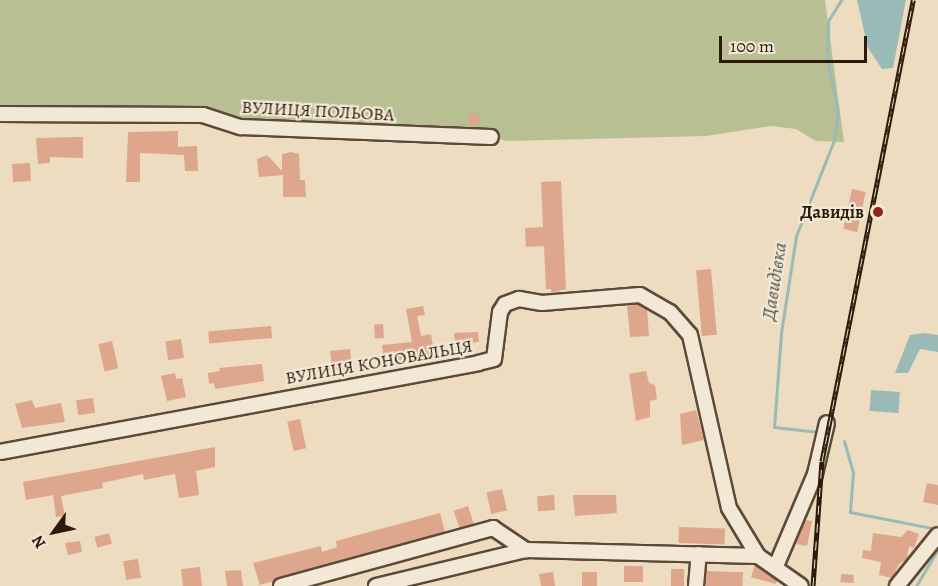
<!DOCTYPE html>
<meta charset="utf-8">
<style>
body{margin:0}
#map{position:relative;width:938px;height:586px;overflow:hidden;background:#eddcc0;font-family:Alegreya,serif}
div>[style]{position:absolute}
.green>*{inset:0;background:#b8c093}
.water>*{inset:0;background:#9abab8;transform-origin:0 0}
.stream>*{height:3px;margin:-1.5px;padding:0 1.5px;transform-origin:1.5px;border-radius:1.5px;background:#9abab8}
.building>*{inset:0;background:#dea68d;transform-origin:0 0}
.roads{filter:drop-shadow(2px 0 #5c4a38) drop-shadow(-2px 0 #5c4a38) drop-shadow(0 2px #5c4a38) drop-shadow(0 -2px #5c4a38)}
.minor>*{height:14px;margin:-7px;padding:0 7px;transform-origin:7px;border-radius:7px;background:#f3e8d6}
.rail>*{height:5px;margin-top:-2.5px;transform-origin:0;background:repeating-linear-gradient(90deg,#f3e8d6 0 9px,#2c1a0a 0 18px);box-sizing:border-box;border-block:2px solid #2c1a0a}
.dots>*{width:16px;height:16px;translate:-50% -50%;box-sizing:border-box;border:3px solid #f3e8d6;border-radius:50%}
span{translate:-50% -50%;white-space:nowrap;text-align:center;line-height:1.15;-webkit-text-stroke:4.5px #f3e8d6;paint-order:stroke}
.street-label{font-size:18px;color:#2c1a0a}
.poi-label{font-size:18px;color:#2c1a0a;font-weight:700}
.right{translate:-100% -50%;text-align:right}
.water-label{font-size:20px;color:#525247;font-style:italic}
.north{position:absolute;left:24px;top:502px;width:60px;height:60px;-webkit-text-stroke:4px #f3e8d6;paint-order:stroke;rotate:237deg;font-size:16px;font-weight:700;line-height:24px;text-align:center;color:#2c1a0a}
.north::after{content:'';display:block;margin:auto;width:21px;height:27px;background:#2c1a0a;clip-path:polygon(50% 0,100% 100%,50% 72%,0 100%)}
.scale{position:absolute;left:719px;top:36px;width:148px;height:27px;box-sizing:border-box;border:3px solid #2c1a0a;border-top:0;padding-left:8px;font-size:18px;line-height:21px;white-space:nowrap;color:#2c1a0a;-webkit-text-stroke:4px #f3e8d6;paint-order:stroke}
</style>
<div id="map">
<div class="green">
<div style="clip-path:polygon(0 0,825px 0,844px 142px,816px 141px,796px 129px,771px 126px,706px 136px,507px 141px,491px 137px,299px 129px,203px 115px,0 114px)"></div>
</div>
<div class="water">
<div style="clip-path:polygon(857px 0,906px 0,893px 68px,882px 69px,868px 48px)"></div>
<div style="clip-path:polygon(925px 333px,938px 335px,938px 352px,920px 349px,908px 373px,895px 373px,910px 335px)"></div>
<div style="left:871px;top:390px;width:29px;height:21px;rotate:4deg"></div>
</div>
<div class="stream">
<div style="left:818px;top:432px;width:44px;rotate:-173.5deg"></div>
<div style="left:774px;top:427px;width:94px;rotate:-85.7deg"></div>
<div style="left:781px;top:333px;width:98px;rotate:-81.2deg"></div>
<div style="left:796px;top:236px;width:103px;rotate:-68.4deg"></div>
<div style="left:834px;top:140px;width:27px;rotate:-82deg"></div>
<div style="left:838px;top:113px;width:56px;rotate:-101.3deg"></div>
<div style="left:827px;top:58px;width:37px;rotate:-88deg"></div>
<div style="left:828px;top:21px;width:25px;rotate:-58deg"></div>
<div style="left:844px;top:441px;width:32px;rotate:74deg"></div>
<div style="left:853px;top:472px;width:40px;rotate:94.3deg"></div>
<div style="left:850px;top:512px;width:89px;rotate:11.1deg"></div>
<div style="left:916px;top:586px;width:43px;rotate:-59.3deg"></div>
</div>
<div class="building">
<div style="left:478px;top:113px;width:11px;height:10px;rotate:80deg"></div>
<div style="clip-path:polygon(178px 131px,178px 147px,197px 146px,198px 171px,185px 171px,184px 155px,140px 153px,140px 182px,126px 182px,128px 132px)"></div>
<div style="clip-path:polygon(83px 137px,83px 158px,50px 157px,50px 163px,38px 164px,36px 138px)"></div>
<div style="clip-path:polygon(291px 152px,299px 154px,300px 180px,305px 180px,306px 197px,283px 197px,283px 175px,259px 177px,257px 159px,267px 155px,282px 171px,282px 154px)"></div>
<div style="left:30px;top:163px;width:18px;height:18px;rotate:87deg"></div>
<div style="clip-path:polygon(561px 181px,566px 289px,551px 293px,551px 289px,546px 289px,544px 246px,526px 247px,525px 228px,543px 227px,541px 182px)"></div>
<div style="left:852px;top:189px;width:14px;height:41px;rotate:12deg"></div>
<div style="left:711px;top:269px;width:66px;height:15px;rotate:85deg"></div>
<div style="clip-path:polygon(638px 304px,647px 309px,649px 336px,630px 337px,627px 305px)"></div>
<div style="clip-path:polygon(423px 306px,425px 315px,417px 316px,421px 336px,431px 334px,435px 357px,384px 361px,382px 345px,412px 342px,406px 309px)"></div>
<div style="left:383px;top:324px;width:14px;height:9px;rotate:86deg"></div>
<div style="left:271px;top:326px;width:12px;height:63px;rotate:85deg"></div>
<div style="clip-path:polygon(478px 332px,479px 342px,470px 343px,471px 350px,456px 352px,454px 333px)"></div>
<div style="left:181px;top:339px;width:19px;height:16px;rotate:81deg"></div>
<div style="left:112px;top:341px;width:28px;height:14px;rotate:77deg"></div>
<div style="left:350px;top:349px;width:20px;height:20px;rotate:84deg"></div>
<div style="clip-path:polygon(262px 364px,264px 381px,215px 389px,214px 383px,209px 384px,208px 373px,220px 371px,219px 368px)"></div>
<div style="clip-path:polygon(646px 371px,649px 383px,655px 385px,657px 399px,650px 401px,650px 417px,636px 421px,629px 374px)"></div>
<div style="clip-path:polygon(175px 373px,176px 379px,182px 378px,186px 397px,167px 401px,161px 376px)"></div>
<div style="left:93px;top:398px;width:15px;height:17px;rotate:82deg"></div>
<div style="clip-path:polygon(32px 400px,35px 408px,61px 403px,65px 422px,22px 428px,15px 404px)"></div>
<div style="clip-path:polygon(696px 410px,704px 440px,682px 445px,680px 414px)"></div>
<div style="left:300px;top:419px;width:30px;height:13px;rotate:78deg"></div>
<div style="clip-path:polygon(215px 447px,215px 467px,196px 471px,199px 495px,179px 498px,175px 474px,144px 480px,143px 474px,102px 483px,103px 488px,61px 496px,65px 516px,56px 517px,53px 495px,26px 500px,23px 482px)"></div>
<div style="clip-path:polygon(927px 483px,938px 485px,938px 505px,923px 502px)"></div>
<div style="left:502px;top:489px;width:22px;height:16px;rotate:77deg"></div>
<div style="left:554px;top:495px;width:15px;height:17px;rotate:86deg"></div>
<div style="clip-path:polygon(573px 495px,616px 495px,617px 513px,575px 516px)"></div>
<div style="left:468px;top:506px;width:19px;height:15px;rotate:72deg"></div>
<div style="clip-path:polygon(440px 513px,445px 532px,260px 585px,253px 563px,321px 546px,322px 552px,337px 547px,336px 541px)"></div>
<div style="clip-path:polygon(805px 520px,812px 521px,807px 546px,796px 544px)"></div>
<div style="left:679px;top:527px;width:46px;height:16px;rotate:2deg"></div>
<div style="clip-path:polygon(908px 530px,919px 534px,914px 548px,909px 546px,907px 559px,899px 564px,892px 578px,879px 575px,881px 562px,862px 558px,863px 550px,871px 551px,873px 533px,901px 537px)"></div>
<div style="left:109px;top:533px;width:11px;height:15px;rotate:75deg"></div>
<div style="clip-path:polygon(80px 541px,82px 552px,68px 555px,65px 543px)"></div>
<div style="left:138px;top:559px;width:19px;height:15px;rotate:81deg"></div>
<div style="clip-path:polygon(755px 565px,777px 580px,776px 584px,751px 577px)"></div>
<div style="left:624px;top:566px;width:19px;height:16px"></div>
<div style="left:200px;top:567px;width:19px;height:19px;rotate:84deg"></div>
<div style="left:671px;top:569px;width:13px;height:17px"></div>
<div style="clip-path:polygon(241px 570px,243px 586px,227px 586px,225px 571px)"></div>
<div style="left:706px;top:571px;width:37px;height:15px;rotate:2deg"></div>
<div style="clip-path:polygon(553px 572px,555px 586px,541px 586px,539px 574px)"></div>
<div style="left:582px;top:572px;width:15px;height:14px"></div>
<div style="left:841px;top:574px;width:13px;height:8px;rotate:4deg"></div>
</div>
<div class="roads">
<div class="minor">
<div style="left:0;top:114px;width:203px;rotate:0.3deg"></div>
<div style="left:203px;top:115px;width:40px;rotate:18deg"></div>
<div style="left:241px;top:127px;width:250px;rotate:2.3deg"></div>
<div style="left:0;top:452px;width:486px;rotate:-10.5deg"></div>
<div style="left:478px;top:363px;width:16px;rotate:-14deg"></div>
<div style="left:494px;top:359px;width:47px;rotate:-82.7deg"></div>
<div style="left:500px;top:312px;width:9px;rotate:-58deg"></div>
<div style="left:505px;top:304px;width:15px;rotate:-20deg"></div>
<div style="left:519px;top:299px;width:23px;rotate:10deg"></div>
<div style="left:542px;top:303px;width:98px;rotate:-4.7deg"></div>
<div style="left:640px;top:295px;width:34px;rotate:30deg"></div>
<div style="left:670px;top:312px;width:30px;rotate:49deg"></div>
<div style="left:690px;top:335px;width:177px;rotate:77.3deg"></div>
<div style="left:729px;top:508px;width:56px;rotate:58.9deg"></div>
<div style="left:776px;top:566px;width:100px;rotate:-67deg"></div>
<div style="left:815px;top:474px;width:52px;rotate:-76.8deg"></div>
<div style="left:281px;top:586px;width:220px;rotate:-15.3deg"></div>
<div style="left:493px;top:528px;width:40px;rotate:34deg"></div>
<div style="left:376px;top:586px;width:154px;rotate:-13.5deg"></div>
<div style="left:526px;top:550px;width:232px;rotate:1.5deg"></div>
<div style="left:758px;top:556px;width:52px;rotate:34.9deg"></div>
<div style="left:696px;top:586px;width:32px;rotate:-85deg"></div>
<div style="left:897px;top:586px;width:65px;rotate:-51.2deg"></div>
</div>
</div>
<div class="rail">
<div style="left:813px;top:586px;width:125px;rotate:-85.9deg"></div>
<div style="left:822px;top:461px;width:470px;rotate:-78.8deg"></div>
</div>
<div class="dots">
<div style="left:878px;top:212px;background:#8f2418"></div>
</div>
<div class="street-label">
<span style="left:318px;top:111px;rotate:3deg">ВУЛИЦЯ ПОЛЬОВА</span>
<span style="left:379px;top:362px;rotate:-10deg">ВУЛИЦЯ КОНОВАЛЬЦЯ</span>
</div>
<div class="poi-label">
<span class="right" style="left:864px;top:212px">Давидів</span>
</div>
<div class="water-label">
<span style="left:774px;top:281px;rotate:-81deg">Давидівка</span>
</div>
<div class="north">N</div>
<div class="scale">100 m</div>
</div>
